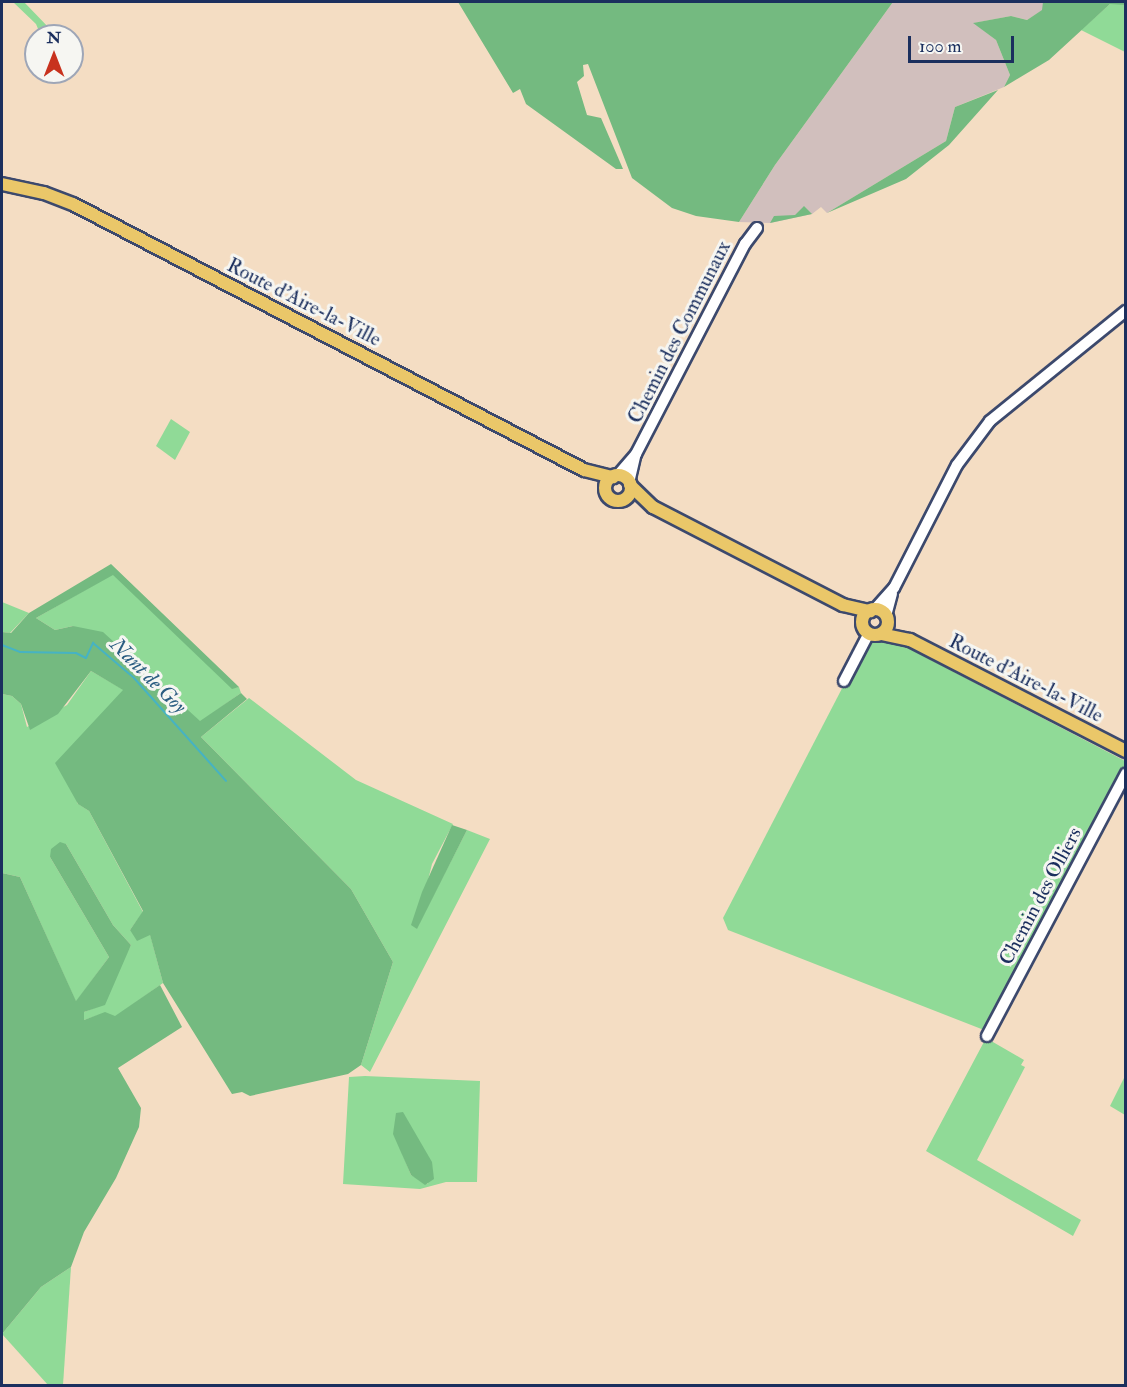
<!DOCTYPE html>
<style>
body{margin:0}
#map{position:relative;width:1127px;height:1387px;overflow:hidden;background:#f4ddc3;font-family:"IM FELL Double Pica",serif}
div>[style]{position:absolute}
.industrial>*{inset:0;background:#d1bfbd}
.green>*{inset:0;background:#90da97}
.forest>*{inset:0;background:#74ba80}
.stream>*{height:2px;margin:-1px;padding:0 1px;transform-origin:1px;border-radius:1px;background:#46b3c3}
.roads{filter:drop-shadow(2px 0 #3c496d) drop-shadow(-2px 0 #3c496d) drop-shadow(0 2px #3c496d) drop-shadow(0 -2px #3c496d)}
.minor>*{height:10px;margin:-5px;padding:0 5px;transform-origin:5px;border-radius:5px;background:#fff}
.major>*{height:12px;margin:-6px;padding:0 6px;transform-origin:6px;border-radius:6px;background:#eac769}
.major>.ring{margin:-6px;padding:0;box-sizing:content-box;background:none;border:12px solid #eac769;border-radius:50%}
span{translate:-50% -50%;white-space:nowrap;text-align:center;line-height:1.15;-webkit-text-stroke:6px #f6f6f2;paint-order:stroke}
.street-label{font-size:20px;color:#1b2f5e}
.water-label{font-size:21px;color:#2a5d81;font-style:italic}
.frame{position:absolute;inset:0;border:3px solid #1b2f5e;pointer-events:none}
.north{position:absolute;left:24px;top:24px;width:60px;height:60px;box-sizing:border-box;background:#f6f6f2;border:2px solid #9ea6b7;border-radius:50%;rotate:0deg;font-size:16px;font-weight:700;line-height:24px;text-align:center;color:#1b2f5e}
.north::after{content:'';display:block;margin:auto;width:21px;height:27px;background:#c8321e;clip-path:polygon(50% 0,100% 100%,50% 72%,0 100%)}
.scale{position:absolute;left:908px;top:36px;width:106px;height:27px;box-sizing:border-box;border:3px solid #1b2f5e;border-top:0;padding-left:8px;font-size:18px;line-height:21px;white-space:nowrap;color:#1b2f5e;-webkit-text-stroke:4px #f6f6f2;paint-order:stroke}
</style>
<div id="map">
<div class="industrial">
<div style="clip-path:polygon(893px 2px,1043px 2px,1043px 10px,1027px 20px,1011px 16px,974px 23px,996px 40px,1010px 75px,1004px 87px,955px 107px,946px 141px,827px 213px,821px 207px,812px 214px,770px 223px,739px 222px,775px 165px)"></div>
</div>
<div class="green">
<div style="clip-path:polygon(13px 2px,24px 2px,51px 30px,46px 36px,41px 36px,36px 24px)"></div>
<div style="clip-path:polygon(1120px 3px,1125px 5px,1125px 52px,1081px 30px,1110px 4px)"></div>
<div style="clip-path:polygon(171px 419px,190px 432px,175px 460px,156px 446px)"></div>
<div style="clip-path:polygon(113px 574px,232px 688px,239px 687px,241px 693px,200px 722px,160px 685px,73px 626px,55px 630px,36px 618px)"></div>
<div style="clip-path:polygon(2px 602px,29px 613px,10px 633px,2px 632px)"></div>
<div style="clip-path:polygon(889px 638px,1125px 761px,1125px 770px,984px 1030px,728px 930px,723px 918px,864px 646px,871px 640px)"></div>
<div style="clip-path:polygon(91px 671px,124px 690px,77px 803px,89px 811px,143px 912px,130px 930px,150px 934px,163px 983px,115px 1017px,99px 1015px,84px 1020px,84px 1012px,97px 1007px,131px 945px,113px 925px,66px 844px,50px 857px,109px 957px,76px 1002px,20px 877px,2px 873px,2px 694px,12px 696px,21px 704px,27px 727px,67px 705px)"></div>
<div style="clip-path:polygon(249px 698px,356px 780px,453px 824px,432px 864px,416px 929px,467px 830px,490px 839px,370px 1072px,361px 1065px,393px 962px,351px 889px,201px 737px)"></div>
<div style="clip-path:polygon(986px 1038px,1024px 1060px,1021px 1065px,1025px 1067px,977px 1160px,1081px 1220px,1073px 1236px,926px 1151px)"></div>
<div style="clip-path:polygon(evenodd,365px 1076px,480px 1081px,477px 1182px,446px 1182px,420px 1189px,343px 1184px,349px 1077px,365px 1076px,398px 1143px,428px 1184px,411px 1175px,398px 1143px)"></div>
<div style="clip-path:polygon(1125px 1076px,1126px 1115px,1125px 1115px,1110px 1106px)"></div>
<div style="clip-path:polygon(71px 1267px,63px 1385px,48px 1385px,2px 1334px,41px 1287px)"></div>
</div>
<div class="forest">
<div style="clip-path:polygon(458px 2px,893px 2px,775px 165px,739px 222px,696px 216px,672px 208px,632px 178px,588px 64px,583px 65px,584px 76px,577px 82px,587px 115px,601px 118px,623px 169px,616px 169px,526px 104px,520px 89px,513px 93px,510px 88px)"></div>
<div style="clip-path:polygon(1043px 2px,1125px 2px,1126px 5px,1110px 4px,1049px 60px,1004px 87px,1010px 75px,996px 40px,973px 23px,1011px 16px,1027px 20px,1042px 10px)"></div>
<div style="clip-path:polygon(998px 90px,949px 145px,906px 179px,827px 213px,946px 141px,955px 107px)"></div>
<div style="clip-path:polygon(804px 206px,812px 214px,770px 223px,774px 216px,795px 215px)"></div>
<div style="clip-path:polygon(111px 564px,239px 687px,232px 689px,113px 575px,36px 618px,55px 630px,73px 626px,103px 632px,200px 721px,241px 693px,247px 699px,201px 737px,351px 889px,393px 962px,361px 1065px,348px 1074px,250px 1096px,242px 1092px,232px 1094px,163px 983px,150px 935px,137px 941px,130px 930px,143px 911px,89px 811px,78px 804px,55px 763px,123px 690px,91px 671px,58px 714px,30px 730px,21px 704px,12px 696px,2px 694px,2px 632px,11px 633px,29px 613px)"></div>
<div style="clip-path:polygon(452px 825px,467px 830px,417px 929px,411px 925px,422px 892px)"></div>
<div style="clip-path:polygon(60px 842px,66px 844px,113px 925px,131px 945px,105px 1005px,84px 1012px,84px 1020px,105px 1012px,115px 1016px,160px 985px,182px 1027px,118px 1068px,141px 1108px,139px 1127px,116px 1178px,84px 1232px,71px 1267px,41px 1287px,2px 1334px,2px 873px,20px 877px,76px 1001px,109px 957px,50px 857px,51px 849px)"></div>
<div style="clip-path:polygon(403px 1112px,432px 1162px,434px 1179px,425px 1185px,411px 1175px,393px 1134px,396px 1113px)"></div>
</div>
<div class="stream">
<div style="left:2px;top:645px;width:19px;rotate:21deg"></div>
<div style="left:20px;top:652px;width:56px;rotate:1deg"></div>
<div style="left:76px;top:653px;width:11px;rotate:27deg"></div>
<div style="left:86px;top:658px;width:17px;rotate:-65deg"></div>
<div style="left:93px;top:643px;width:54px;rotate:40.5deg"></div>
<div style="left:134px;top:678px;width:138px;rotate:48.2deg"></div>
</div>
<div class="roads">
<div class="minor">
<div style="left:617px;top:476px;width:29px;rotate:-49deg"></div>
<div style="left:636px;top:454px;width:237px;rotate:-62.6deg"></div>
<div style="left:745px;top:244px;width:20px;rotate:-53deg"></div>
<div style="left:629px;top:483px;width:27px;rotate:-77deg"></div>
<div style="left:874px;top:610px;width:30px;rotate:-48deg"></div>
<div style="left:894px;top:588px;width:138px;rotate:-62.9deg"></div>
<div style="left:957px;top:465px;width:55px;rotate:-53.1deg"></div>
<div style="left:990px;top:421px;width:175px;rotate:-39deg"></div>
<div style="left:886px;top:616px;width:23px;rotate:-75deg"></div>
<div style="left:844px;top:681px;width:54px;rotate:-62.5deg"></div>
<div style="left:987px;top:1036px;width:297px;rotate:-62.1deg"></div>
</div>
<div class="major">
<div style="left:2px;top:184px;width:43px;rotate:12.1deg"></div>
<div style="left:44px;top:193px;width:31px;rotate:21deg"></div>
<div style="left:73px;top:204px;width:576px;rotate:27.5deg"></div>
<div style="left:584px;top:470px;width:30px;rotate:14deg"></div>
<div class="ring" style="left:605px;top:475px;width:14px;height:14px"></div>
<div style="left:630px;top:485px;width:32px;rotate:44deg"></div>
<div style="left:653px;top:507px;width:214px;rotate:27.3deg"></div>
<div style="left:843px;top:605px;width:28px;rotate:13deg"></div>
<div class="ring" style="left:862px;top:609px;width:14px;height:14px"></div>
<div style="left:881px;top:634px;width:30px;rotate:12deg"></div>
<div style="left:910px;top:640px;width:243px;rotate:27.2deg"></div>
</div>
</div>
<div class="street-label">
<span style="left:304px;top:302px;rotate:27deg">Route d'Aire-la-Ville</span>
<span style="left:679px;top:332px;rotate:-63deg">Chemin des Communaux</span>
<span style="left:1026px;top:678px;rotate:27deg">Route d'Aire-la-Ville</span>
<span style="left:1040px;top:896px;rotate:-62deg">Chemin des Olliers</span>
</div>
<div class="water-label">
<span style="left:148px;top:676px;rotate:45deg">Nant de Goy</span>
</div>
<div class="frame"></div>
<div class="north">N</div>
<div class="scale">100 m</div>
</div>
